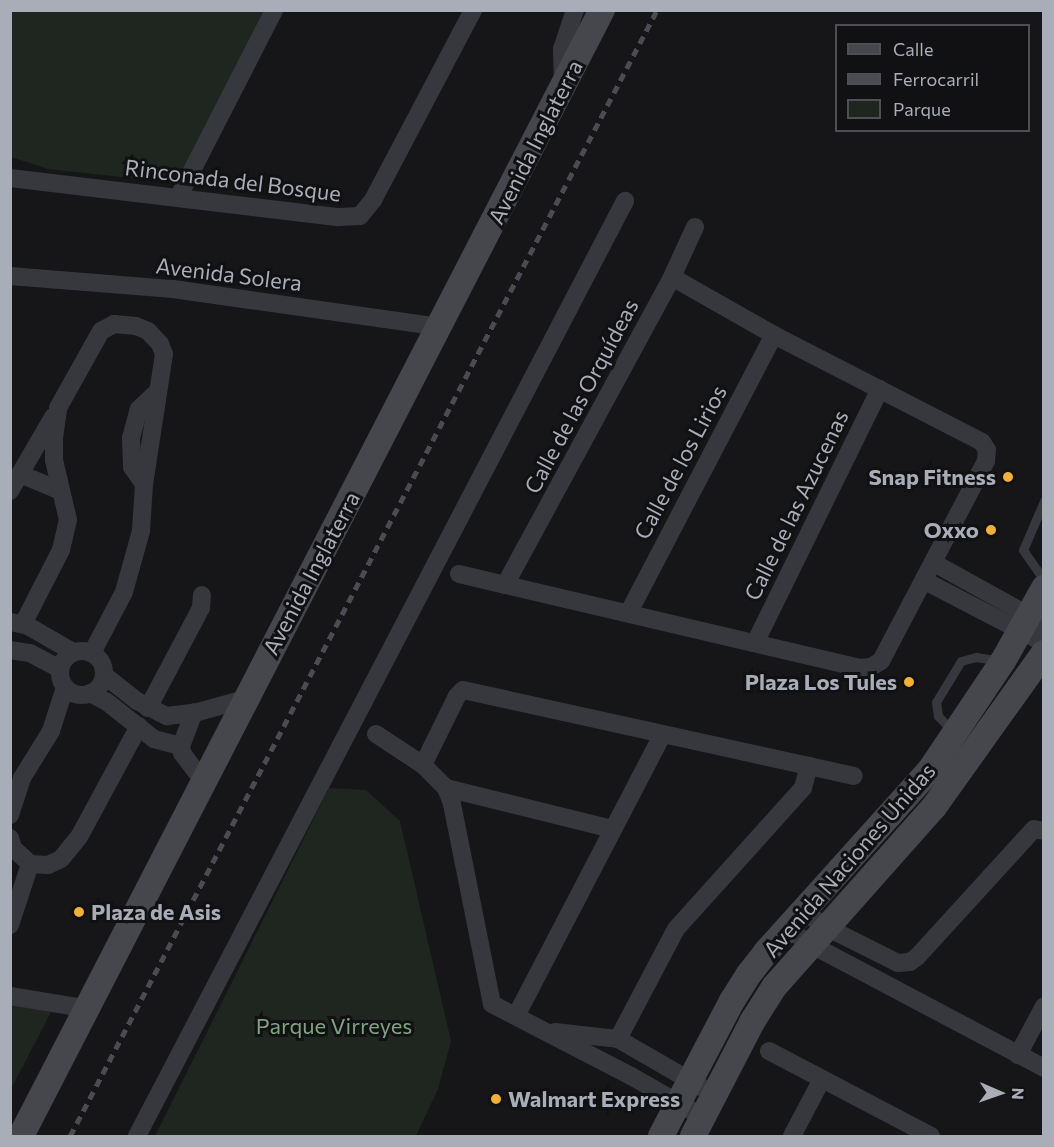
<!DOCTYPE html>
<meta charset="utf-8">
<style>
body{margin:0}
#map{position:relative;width:1054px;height:1147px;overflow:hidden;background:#161618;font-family:Commissioner,sans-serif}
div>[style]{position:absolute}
.green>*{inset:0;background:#1e261f}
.lane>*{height:9px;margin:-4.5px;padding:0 4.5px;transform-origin:4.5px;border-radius:4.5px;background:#37383d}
.street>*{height:18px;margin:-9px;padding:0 9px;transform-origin:9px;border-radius:9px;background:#37383d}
.street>.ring{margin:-9px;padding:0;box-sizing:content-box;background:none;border:18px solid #37383d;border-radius:50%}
.secondary>*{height:26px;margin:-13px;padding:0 13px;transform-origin:13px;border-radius:13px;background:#45474d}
.rail>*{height:4.5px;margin-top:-2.25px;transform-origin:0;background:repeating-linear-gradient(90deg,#4a4c52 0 8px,transparent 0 14px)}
.dots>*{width:16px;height:16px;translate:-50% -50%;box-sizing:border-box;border:3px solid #111113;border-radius:50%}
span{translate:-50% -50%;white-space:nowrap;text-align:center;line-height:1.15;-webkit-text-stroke:6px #111113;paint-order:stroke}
.street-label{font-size:22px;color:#a8adb8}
.poi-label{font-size:22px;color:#a8adb8;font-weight:700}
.right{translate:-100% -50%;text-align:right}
.left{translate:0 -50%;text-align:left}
.park-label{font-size:22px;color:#7fa381}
.frame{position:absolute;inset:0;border:12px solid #a8adb8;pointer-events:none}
.legend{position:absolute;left:835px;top:24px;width:195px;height:108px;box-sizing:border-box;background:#111113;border:2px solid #4d4f55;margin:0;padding:8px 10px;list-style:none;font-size:18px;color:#a8adb8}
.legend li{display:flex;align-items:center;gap:12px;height:30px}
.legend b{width:30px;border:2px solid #4d4f55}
.north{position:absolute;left:970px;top:1063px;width:60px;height:60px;-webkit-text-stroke:4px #111113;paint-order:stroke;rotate:92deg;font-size:16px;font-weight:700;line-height:24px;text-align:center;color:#a8adb8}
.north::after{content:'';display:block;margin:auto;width:21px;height:27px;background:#a8adb8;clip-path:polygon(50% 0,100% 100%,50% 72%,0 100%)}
</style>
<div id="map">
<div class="green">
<div style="clip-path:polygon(10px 11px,273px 11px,176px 183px,48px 169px,11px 157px)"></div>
<div style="clip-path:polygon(329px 788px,366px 790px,400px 821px,451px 1041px,438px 1089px,416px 1136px,155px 1136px)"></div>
<div style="clip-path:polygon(11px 1003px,52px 1010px,11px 1089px)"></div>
</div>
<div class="lane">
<div style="left:1044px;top:501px;width:53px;rotate:113.2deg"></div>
<div style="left:1023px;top:550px;width:37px;rotate:55deg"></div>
<div style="left:954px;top:733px;width:23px;rotate:-133deg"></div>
<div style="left:938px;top:716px;width:14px;rotate:-98deg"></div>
<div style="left:936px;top:702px;width:48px;rotate:-58.6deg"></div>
<div style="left:961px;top:661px;width:16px;rotate:-15deg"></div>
<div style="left:976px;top:657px;width:25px;rotate:9deg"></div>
</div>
<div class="street">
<div style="left:563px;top:81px;width:32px;rotate:-92deg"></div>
<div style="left:562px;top:49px;width:41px;rotate:-71.6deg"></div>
<div style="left:10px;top:178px;width:331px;rotate:6.8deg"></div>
<div style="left:339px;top:217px;width:21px;rotate:-3deg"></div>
<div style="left:360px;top:216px;width:21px;rotate:-51deg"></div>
<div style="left:373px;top:200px;width:215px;rotate:-62.2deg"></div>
<div style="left:178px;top:198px;width:211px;rotate:-62.9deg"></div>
<div style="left:10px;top:276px;width:164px;rotate:4.6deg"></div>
<div style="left:173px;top:289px;width:271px;rotate:8.1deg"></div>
<div style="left:20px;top:474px;width:44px;rotate:22.5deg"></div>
<div style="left:144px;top:484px;width:21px;rotate:-125deg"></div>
<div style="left:132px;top:467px;width:29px;rotate:-92deg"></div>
<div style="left:131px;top:438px;width:30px;rotate:-75deg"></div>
<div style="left:139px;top:409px;width:25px;rotate:-43deg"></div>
<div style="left:10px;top:491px;width:86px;rotate:-59.8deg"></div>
<div style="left:934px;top:563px;width:126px;rotate:29deg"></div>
<div style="left:459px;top:574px;width:411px;rotate:13.2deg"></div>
<div style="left:859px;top:668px;width:12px;rotate:-5deg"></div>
<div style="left:871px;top:667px;width:12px;rotate:-31deg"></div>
<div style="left:881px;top:661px;width:226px;rotate:-62.3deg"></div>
<div style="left:986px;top:461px;width:11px;rotate:-85deg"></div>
<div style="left:987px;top:450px;width:9px;rotate:-122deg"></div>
<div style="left:982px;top:442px;width:234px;rotate:-152.8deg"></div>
<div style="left:774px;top:335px;width:117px;rotate:-150.4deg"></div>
<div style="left:925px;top:581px;width:134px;rotate:27.5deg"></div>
<div style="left:505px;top:585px;width:350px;rotate:-61.5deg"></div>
<div style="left:672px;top:277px;width:55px;rotate:-65.3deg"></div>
<div style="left:629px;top:612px;width:313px;rotate:-62.4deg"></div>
<div style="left:11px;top:622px;width:17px;rotate:13deg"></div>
<div style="left:28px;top:626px;width:52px;rotate:30deg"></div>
<div style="left:23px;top:624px;width:83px;rotate:-62.8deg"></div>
<div style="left:61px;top:550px;width:31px;rotate:-77deg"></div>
<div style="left:68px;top:520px;width:62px;rotate:-103.1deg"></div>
<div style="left:54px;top:460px;width:22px;rotate:-90deg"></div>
<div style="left:54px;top:438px;width:30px;rotate:-82deg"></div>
<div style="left:58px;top:408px;width:88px;rotate:-60.8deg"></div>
<div style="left:101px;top:331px;width:15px;rotate:-28deg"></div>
<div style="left:114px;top:324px;width:22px;rotate:5deg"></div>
<div style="left:136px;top:326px;width:13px;rotate:23deg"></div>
<div style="left:148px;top:331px;width:18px;rotate:47deg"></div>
<div style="left:160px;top:344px;width:11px;rotate:68deg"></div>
<div style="left:164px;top:354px;width:132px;rotate:98.7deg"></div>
<div style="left:144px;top:484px;width:47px;rotate:93.7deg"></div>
<div style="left:141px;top:531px;width:63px;rotate:105.6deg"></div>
<div style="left:124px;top:592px;width:69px;rotate:117.7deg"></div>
<div style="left:755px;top:643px;width:283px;rotate:-63.8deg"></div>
<div style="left:10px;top:650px;width:20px;rotate:9deg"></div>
<div style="left:30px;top:653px;width:34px;rotate:28deg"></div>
<div class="ring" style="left:60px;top:651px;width:26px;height:26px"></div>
<div style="left:104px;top:675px;width:42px;rotate:38.2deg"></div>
<div style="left:137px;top:701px;width:34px;rotate:27deg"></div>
<div style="left:167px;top:716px;width:31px;rotate:-7deg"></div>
<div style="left:198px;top:712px;width:49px;rotate:-15.5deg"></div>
<div style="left:90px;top:693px;width:19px;rotate:28deg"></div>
<div style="left:107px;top:702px;width:60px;rotate:38.2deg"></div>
<div style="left:154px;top:739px;width:28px;rotate:15deg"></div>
<div style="left:181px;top:746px;width:7px;rotate:82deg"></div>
<div style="left:182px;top:753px;width:39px;rotate:53deg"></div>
<div style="left:148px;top:708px;width:113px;rotate:-62.1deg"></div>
<div style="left:201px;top:608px;width:13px;rotate:-86deg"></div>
<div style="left:376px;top:734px;width:56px;rotate:33.4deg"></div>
<div style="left:423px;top:765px;width:33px;rotate:45deg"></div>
<div style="left:446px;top:788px;width:17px;rotate:69deg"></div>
<div style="left:452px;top:804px;width:204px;rotate:78.7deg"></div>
<div style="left:492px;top:1004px;width:157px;rotate:27.4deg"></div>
<div style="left:631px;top:1076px;width:83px;rotate:29.7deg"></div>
<div style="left:181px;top:746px;width:36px;rotate:-69deg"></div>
<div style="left:423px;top:765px;width:77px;rotate:-63.8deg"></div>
<div style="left:457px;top:696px;width:8px;rotate:-45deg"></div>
<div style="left:463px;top:690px;width:400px;rotate:12.4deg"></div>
<div style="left:446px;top:788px;width:171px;rotate:13.9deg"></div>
<div style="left:10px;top:815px;width:39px;rotate:-72deg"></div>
<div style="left:22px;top:778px;width:55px;rotate:-58.3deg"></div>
<div style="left:51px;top:731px;width:46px;rotate:-72.3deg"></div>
<div style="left:10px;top:838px;width:10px;rotate:73deg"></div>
<div style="left:13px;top:848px;width:23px;rotate:43deg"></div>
<div style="left:30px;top:864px;width:18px;rotate:3deg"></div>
<div style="left:48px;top:865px;width:14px;rotate:-25deg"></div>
<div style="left:61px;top:859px;width:28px;rotate:-51deg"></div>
<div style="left:79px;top:837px;width:126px;rotate:-61.6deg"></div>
<div style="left:803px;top:911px;width:28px;rotate:35deg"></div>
<div style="left:826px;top:927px;width:80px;rotate:26.6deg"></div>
<div style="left:898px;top:963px;width:12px;rotate:-5deg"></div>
<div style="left:910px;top:962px;width:9px;rotate:-36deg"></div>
<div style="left:917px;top:957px;width:173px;rotate:-47.6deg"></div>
<div style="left:1034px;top:829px;width:10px;rotate:11deg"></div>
<div style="left:10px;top:925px;width:64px;rotate:-71.8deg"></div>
<div style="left:787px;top:928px;width:28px;rotate:35deg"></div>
<div style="left:810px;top:944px;width:265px;rotate:27.9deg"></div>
<div style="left:10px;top:996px;width:80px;rotate:9.3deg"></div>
<div style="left:516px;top:1016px;width:317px;rotate:-62.5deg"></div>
<div style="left:555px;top:1032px;width:63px;rotate:6.3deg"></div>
<div style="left:618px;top:1039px;width:112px;rotate:30deg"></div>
<div style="left:618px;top:1039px;width:124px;rotate:-62.2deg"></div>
<div style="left:676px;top:929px;width:190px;rotate:-48deg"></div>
<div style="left:803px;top:788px;width:23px;rotate:-75deg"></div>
<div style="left:769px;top:1051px;width:183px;rotate:27.7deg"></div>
<div style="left:1018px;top:1055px;width:55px;rotate:-62deg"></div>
<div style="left:137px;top:1136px;width:1055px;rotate:-62.44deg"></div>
<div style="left:792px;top:1136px;width:64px;rotate:-62.2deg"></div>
</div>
<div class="secondary">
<div style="left:21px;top:1136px;width:1267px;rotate:-62.71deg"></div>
<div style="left:661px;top:1136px;width:153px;rotate:-62.3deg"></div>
<div style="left:732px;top:1001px;width:32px;rotate:-58deg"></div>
<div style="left:749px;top:974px;width:28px;rotate:-52deg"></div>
<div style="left:766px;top:952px;width:245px;rotate:-48deg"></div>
<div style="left:930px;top:770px;width:131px;rotate:-56.2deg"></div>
<div style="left:1003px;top:661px;width:84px;rotate:-60.7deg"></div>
<div style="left:693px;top:1136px;width:128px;rotate:-62.6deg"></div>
<div style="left:752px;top:1022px;width:41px;rotate:-57.8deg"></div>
<div style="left:774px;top:987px;width:241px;rotate:-48.4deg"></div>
<div style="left:934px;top:807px;width:189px;rotate:-54.5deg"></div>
</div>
<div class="rail">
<div style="left:70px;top:1136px;width:1270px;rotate:-62.47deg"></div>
</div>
<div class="dots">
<div style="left:1008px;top:477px;background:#f2b134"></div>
<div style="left:991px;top:530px;background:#f2b134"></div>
<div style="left:909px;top:682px;background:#f2b134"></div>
<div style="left:79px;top:912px;background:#f2b134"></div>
<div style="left:496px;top:1099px;background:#f2b134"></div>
</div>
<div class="street-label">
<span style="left:535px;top:142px;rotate:-63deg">Avenida Inglaterra</span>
<span style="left:233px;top:180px;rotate:7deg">Rinconada del Bosque</span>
<span style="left:229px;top:274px;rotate:7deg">Avenida Solera</span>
<span style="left:581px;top:396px;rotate:-62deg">Calle de las Orquídeas</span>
<span style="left:680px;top:462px;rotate:-62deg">Calle de los Lirios</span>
<span style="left:796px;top:505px;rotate:-64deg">Calle de las Azucenas</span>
<span style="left:311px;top:573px;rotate:-62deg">Avenida Inglaterra</span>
<span style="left:849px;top:860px;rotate:-49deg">Avenida Naciones Unidas</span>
</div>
<div class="poi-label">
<span class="right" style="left:996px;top:477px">Snap Fitness</span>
<span class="right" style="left:979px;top:530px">Oxxo</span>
<span class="right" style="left:897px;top:682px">Plaza Los Tules</span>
<span class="left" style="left:91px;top:912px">Plaza de Asis</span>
<span class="left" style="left:508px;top:1099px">Walmart Express</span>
</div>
<div class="park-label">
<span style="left:334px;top:1026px">Parque Virreyes</span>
</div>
<div class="frame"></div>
<ul class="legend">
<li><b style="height:8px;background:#45474d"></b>Calle</li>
<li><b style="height:8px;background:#4a4c52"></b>Ferrocarril</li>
<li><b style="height:16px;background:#1e261f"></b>Parque</li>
</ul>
<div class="north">N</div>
</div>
